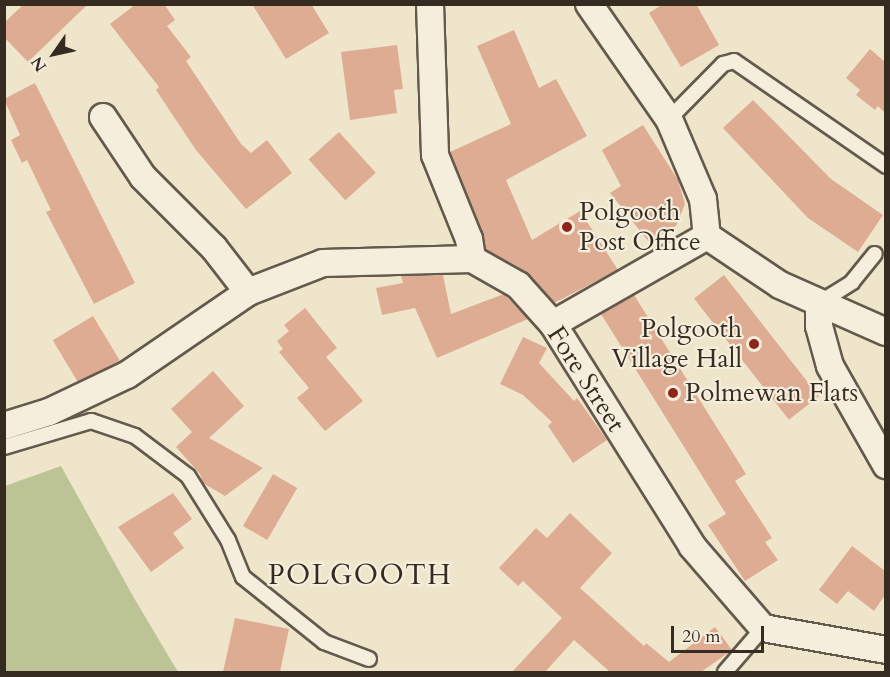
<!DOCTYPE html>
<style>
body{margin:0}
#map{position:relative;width:890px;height:677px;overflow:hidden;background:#efe5cb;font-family:Cardo,serif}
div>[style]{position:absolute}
.green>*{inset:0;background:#bcc395}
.building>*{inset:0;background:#deac92;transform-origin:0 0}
.roads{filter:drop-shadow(2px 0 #645a4c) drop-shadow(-2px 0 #645a4c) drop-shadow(0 2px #645a4c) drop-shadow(0 -2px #645a4c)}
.service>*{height:14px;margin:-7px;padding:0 7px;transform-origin:7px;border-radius:7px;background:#f5eedd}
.minor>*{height:26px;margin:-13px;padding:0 13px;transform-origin:13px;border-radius:13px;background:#f5eedd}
.dots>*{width:16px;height:16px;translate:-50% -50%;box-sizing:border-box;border:3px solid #f5eedd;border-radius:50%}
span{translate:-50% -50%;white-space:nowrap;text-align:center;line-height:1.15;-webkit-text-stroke:4.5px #f5eedd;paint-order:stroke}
.poi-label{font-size:26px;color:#352b21}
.left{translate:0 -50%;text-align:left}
.right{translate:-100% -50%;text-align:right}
.street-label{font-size:26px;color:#352b21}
.quarter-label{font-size:28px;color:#352b21;letter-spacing:1.5px}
.frame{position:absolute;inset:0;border:6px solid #352b21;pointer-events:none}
.north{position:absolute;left:24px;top:24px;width:60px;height:60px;-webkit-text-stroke:4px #f5eedd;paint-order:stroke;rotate:236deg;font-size:16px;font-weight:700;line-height:24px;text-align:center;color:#352b21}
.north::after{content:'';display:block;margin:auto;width:21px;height:27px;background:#352b21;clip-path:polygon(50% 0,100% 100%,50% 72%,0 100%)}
.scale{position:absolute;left:671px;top:626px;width:93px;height:27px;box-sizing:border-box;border:3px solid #352b21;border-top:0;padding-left:8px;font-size:18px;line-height:21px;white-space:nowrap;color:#352b21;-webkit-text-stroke:4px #f5eedd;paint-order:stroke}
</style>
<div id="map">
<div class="green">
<div style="clip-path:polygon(61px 466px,134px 598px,178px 672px,5px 672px,5px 486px)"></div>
</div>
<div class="building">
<div style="clip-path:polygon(24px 4px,88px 4px,28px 62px,4px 37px,4px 23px)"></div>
<div style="clip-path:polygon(136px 4px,164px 4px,175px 20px,167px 26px,191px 57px,186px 61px,241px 144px,251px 153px,267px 140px,292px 173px,246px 209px,196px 150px,156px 90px,159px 87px,110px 24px)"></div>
<div style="clip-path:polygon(252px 4px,311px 4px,329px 33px,286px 59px)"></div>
<div style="clip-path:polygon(663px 4px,696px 4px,719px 45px,681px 67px,649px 13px)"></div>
<div style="clip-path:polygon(514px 30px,539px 88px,556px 79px,587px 136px,506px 180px,532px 240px,580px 211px,618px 270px,554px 303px,526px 272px,486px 250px,450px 152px,511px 124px,477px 46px)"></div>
<div style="clip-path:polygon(397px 45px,403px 89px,394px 90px,397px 113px,350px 120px,341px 52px)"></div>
<div style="clip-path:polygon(870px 49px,885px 62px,885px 113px,878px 106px,875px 110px,856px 95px,860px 90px,846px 78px)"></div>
<div style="clip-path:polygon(35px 83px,135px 283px,94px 304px,46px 212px,51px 210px,27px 160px,22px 163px,11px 140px,20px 135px,4px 99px)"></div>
<div style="clip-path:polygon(753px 100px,831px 179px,883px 215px,858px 252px,808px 218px,723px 128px)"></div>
<div style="clip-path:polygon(643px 125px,678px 180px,685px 204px,676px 226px,649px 242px,610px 193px,621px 186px,602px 150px)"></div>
<div style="left:339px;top:132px;width:55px;height:41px;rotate:48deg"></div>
<div style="clip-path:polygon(443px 275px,451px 314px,504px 294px,528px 319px,437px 358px,415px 308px,382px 315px,376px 288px,403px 283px,401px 276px)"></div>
<div style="left:724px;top:275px;width:154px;height:38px;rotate:52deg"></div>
<div style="clip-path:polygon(634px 295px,746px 474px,735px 481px,772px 538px,765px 542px,778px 560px,745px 581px,708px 525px,726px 514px,601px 314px)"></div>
<div style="clip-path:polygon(305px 308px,337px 348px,326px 357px,363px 401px,325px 431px,297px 398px,309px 388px,279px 352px,283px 349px,277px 341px,289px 331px,284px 325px)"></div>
<div style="left:93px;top:316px;width:52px;height:47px;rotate:59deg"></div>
<div style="clip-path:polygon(523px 337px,547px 348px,539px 363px,574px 401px,577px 398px,607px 440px,573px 463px,548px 426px,552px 422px,523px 395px,500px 384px)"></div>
<div style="clip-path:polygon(213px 371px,244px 406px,209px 438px,263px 468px,225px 496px,203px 483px,200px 474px,176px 447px,192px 432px,171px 409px)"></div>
<div style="left:273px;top:474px;width:28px;height:60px;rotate:30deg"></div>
<div style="clip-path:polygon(173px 493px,192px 519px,173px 533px,184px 548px,151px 572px,118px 527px)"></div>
<div style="clip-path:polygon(570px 513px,612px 553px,580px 588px,644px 646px,646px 643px,669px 662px,715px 627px,732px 650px,701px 672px,610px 672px,574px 640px,545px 672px,512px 672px,562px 618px,523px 581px,518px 586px,499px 568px,536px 528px,547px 538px)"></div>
<div style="clip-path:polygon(852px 546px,885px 571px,885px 595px,874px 611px,848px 591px,837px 604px,819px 590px)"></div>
<div style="clip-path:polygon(235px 618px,289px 629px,280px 672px,223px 672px)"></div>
</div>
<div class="roads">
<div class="service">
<div style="left:669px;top:119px;width:77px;rotate:-45.5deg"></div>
<div style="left:723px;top:64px;width:11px;rotate:-15deg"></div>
<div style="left:734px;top:61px;width:185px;rotate:34.6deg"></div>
<div style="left:819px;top:303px;width:39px;rotate:-32deg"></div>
<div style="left:852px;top:282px;width:36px;rotate:-51deg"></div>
<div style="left:4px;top:447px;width:91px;rotate:-16.6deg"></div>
<div style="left:91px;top:421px;width:46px;rotate:18.8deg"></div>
<div style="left:135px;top:436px;width:66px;rotate:37deg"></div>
<div style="left:188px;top:476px;width:75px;rotate:58deg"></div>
<div style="left:228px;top:540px;width:40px;rotate:68deg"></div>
<div style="left:243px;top:577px;width:104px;rotate:38.7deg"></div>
<div style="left:324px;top:642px;width:48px;rotate:20.7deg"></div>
<div style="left:725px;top:672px;width:58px;rotate:-49.2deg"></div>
</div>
<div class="minor">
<div style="left:430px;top:4px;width:151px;rotate:88.1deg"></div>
<div style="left:435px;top:155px;width:91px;rotate:68deg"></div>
<div style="left:469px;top:239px;width:20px;rotate:81deg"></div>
<div style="left:472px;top:259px;width:53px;rotate:29.5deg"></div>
<div style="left:518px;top:285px;width:52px;rotate:48.1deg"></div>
<div style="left:553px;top:324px;width:262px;rotate:57.9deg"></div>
<div style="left:692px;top:546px;width:108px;rotate:49.1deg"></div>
<div style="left:763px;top:628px;width:125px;rotate:10.1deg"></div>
<div style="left:589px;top:4px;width:140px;rotate:55.2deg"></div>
<div style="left:669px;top:119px;width:87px;rotate:67deg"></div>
<div style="left:703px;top:199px;width:37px;rotate:84deg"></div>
<div style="left:103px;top:117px;width:72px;rotate:56.3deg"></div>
<div style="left:143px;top:177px;width:100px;rotate:45deg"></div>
<div style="left:214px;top:248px;width:56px;rotate:52.3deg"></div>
<div style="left:819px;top:303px;width:23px;rotate:90deg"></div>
<div style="left:819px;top:326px;width:41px;rotate:74.6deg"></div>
<div style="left:830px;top:366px;width:114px;rotate:60.5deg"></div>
<div style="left:553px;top:324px;width:177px;rotate:-29.7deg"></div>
<div style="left:707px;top:236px;width:88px;rotate:33.9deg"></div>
<div style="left:780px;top:285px;width:116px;rotate:23.9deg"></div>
<div style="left:4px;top:426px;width:47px;rotate:-17.3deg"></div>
<div style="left:49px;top:412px;width:86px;rotate:-25.4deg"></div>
<div style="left:127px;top:375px;width:147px;rotate:-34.4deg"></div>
<div style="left:248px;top:292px;width:80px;rotate:-21.1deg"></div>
<div style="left:323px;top:263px;width:149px;rotate:-1.5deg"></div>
</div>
</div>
<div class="dots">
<div style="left:567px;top:227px;background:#8f2418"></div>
<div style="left:754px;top:344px;background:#8f2418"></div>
<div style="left:673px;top:393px;background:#8f2418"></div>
</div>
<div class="poi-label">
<span class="left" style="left:579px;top:227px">Polgooth<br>Post Office</span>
<span class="right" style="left:742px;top:344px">Polgooth<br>Village Hall</span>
<span class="left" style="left:685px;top:393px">Polmewan Flats</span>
</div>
<div class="street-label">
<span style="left:586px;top:379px;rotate:57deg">Fore Street</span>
</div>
<div class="quarter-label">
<span style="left:360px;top:575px">POLGOOTH</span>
</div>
<div class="frame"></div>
<div class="north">N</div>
<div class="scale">20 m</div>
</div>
